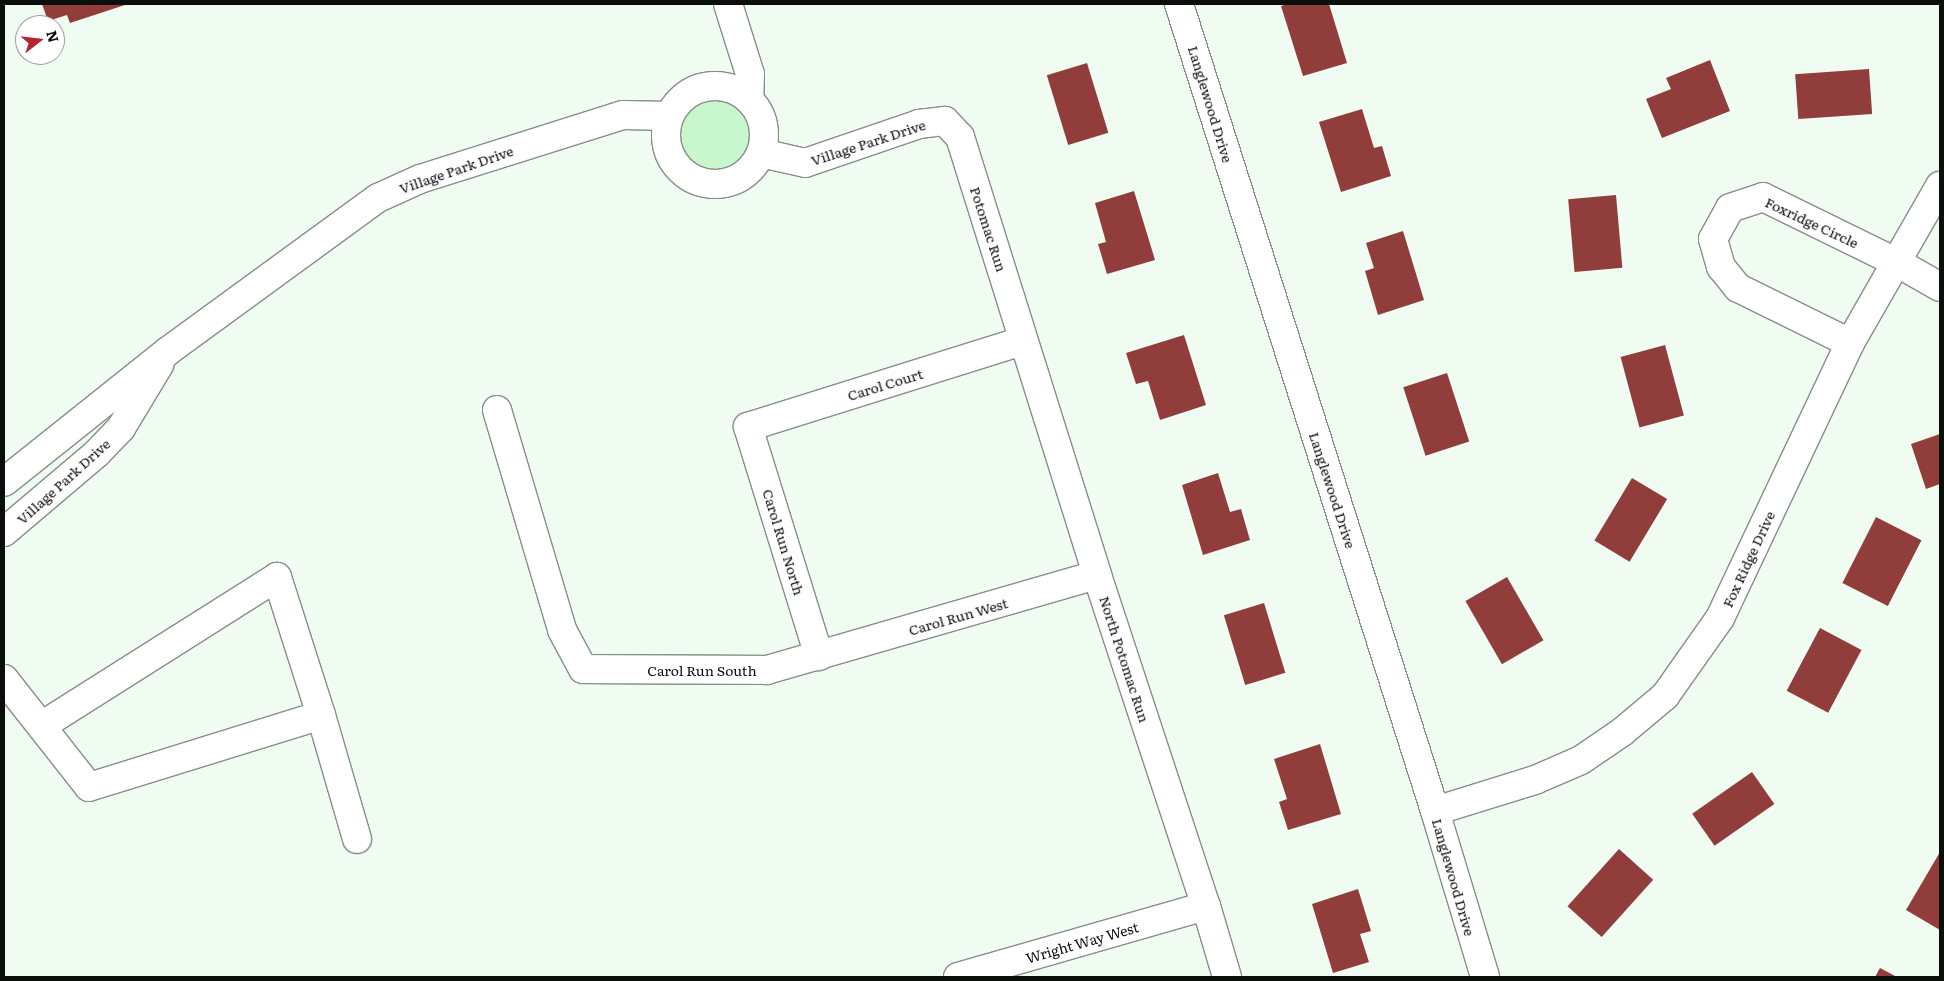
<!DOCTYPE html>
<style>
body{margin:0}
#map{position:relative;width:1944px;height:981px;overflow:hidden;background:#f0fbf1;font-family:Literata,serif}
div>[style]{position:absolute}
.green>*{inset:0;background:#c8f7cd}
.round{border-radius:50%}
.building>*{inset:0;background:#903d3b;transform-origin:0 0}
.roads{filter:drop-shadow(1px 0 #858f86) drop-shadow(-1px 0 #858f86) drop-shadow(0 1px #858f86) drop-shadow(0 -1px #858f86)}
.minor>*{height:28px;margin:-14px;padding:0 14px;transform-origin:14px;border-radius:14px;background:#fff}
.minor>.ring{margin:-14px;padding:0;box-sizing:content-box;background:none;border:28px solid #fff;border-radius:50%}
span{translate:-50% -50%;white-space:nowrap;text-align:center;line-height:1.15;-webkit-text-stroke:5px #fff;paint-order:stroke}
.street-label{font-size:14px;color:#0b0f0b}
.frame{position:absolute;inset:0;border:5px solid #0b0f0b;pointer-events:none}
.north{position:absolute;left:15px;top:15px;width:50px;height:50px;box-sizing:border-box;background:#fff;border:1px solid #9d9f9d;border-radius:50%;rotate:74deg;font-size:14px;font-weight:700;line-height:20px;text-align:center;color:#0b0f0b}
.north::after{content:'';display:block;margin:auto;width:18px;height:22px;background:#b6252f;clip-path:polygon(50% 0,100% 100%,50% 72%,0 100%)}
</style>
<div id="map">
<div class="green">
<div class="round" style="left:679px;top:100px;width:72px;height:72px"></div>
</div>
<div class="building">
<div style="clip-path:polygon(42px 4px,128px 4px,70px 23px,67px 15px,48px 21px)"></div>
<div style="clip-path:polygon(1288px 4px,1329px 4px,1347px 63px,1303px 76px,1281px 6px)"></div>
<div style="clip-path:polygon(1710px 60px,1730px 111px,1662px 138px,1646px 99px,1671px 89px,1666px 78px)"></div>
<div style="left:1087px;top:63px;width:73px;height:42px;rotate:73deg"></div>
<div style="left:1869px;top:69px;width:45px;height:74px;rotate:86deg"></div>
<div style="clip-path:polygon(1362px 109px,1374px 148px,1382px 146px,1391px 176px,1341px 192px,1319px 122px)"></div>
<div style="clip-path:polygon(1134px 191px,1155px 260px,1107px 274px,1098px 244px,1106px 242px,1095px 203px)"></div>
<div style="left:1616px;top:195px;width:73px;height:48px;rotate:85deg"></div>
<div style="clip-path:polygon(1403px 231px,1424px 300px,1378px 315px,1365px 271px,1374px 268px,1366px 243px)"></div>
<div style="clip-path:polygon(1184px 335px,1206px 405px,1160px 420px,1148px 381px,1136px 384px,1126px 353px)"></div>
<div style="left:1665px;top:345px;width:73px;height:46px;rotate:75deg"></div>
<div style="left:1447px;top:373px;width:72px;height:46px;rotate:72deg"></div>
<div style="clip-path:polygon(1940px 434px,1940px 484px,1926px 489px,1911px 444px)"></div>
<div style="clip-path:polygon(1218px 473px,1230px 512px,1241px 509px,1250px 540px,1203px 555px,1182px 485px)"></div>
<div style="left:1632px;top:478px;width:41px;height:73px;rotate:31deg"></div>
<div style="left:1876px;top:517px;width:51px;height:74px;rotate:27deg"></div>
<div style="left:1507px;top:577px;width:73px;height:48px;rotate:60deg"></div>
<div style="left:1264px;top:603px;width:73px;height:42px;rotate:73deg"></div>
<div style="left:1820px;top:628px;width:47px;height:71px;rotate:28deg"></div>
<div style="clip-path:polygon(1320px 744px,1341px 814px,1288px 830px,1279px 802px,1287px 799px,1274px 759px)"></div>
<div style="left:1752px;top:772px;width:39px;height:73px;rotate:55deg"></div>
<div style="left:1619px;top:849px;width:46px;height:77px;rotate:42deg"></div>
<div style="clip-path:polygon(1940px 852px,1940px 930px,1906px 910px)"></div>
<div style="clip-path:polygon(1358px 889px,1371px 931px,1360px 934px,1369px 962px,1333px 973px,1312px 904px)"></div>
<div style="clip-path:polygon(1880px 968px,1897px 977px,1875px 977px)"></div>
</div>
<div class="roads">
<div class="minor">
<div style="left:728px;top:4px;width:73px;rotate:72.6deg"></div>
<div style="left:750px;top:74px;width:25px;rotate:92deg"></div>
<div style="left:1179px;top:4px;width:847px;rotate:72.4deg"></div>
<div style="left:1435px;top:811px;width:173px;rotate:73.2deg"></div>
<div class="ring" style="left:666px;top:86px;width:70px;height:70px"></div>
<div style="left:761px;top:153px;width:45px;rotate:12.8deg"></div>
<div style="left:805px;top:163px;width:120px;rotate:-18.9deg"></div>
<div style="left:919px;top:124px;width:26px;rotate:-7deg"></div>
<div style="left:945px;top:121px;width:22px;rotate:47deg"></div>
<div style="left:960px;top:137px;width:459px;rotate:72.6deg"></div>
<div style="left:1097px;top:575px;width:348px;rotate:71.8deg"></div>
<div style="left:1206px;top:906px;width:74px;rotate:73.5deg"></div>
<div style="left:1850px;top:343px;width:125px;rotate:-153.8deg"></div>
<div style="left:1738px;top:288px;width:27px;rotate:-129deg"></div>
<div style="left:1721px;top:267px;width:29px;rotate:-106deg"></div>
<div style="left:1713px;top:239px;width:35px;rotate:-61deg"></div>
<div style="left:1730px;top:208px;width:35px;rotate:-18deg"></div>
<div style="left:1763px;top:197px;width:150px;rotate:26.1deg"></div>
<div style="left:1898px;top:263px;width:48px;rotate:29.7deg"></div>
<div style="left:497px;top:410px;width:229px;rotate:73.5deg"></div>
<div style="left:562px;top:630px;width:44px;rotate:61.7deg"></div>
<div style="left:583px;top:669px;width:184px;rotate:0.3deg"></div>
<div style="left:767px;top:670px;width:343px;rotate:-16.1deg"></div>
<div style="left:4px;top:482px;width:210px;rotate:-38.6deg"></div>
<div style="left:168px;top:351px;width:260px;rotate:-36.1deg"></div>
<div style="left:378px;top:198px;width:46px;rotate:-24.3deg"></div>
<div style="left:420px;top:179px;width:213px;rotate:-17.5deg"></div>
<div style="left:623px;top:115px;width:46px;rotate:1.2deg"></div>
<div style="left:4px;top:532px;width:122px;rotate:-40.3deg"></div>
<div style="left:97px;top:453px;width:35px;rotate:-46deg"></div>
<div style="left:121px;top:428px;width:74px;rotate:-58.9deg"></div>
<div style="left:819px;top:656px;width:240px;rotate:-107.2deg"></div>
<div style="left:748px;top:427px;width:288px;rotate:-17.4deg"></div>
<div style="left:4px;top:679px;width:137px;rotate:51.8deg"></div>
<div style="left:89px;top:787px;width:243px;rotate:-17.2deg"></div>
<div style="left:321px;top:715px;width:145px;rotate:-107.7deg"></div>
<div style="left:277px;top:577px;width:279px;rotate:147.7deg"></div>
<div style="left:321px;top:715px;width:129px;rotate:73.8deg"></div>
<div style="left:1435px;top:811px;width:105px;rotate:-17.2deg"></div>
<div style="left:1535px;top:780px;width:50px;rotate:-23.5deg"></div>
<div style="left:1581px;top:760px;width:50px;rotate:-34.3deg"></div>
<div style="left:1622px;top:732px;width:56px;rotate:-39.9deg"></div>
<div style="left:1665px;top:696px;width:95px;rotate:-54.8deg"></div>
<div style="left:1720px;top:618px;width:304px;rotate:-64.7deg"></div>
<div style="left:1850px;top:343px;width:181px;rotate:-60.2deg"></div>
<div style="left:958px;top:977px;width:258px;rotate:-16deg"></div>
</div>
</div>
<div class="street-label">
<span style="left:1211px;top:104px;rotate:73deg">Langlewood Drive</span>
<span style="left:868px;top:142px;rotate:-18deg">Village Park Drive</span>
<span style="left:456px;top:169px;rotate:-19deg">Village Park Drive</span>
<span style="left:1812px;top:222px;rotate:25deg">Foxridge Circle</span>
<span style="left:989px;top:229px;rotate:72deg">Potomac Run</span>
<span style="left:885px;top:384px;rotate:-17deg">Carol Court</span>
<span style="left:63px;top:481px;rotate:-42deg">Village Park Drive</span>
<span style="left:1333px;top:490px;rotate:72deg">Langlewood Drive</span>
<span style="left:784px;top:542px;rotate:73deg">Carol Run North</span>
<span style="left:1748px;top:559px;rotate:-65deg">Fox Ridge Drive</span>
<span style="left:958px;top:616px;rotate:-16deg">Carol Run West</span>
<span style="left:1125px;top:659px;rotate:72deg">North Potomac Run</span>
<span style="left:702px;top:670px">Carol Run South</span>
<span style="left:1454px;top:877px;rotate:74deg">Langlewood Drive</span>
<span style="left:1082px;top:942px;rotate:-16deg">Wright Way West</span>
</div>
<div class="frame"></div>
<div class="north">N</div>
</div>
